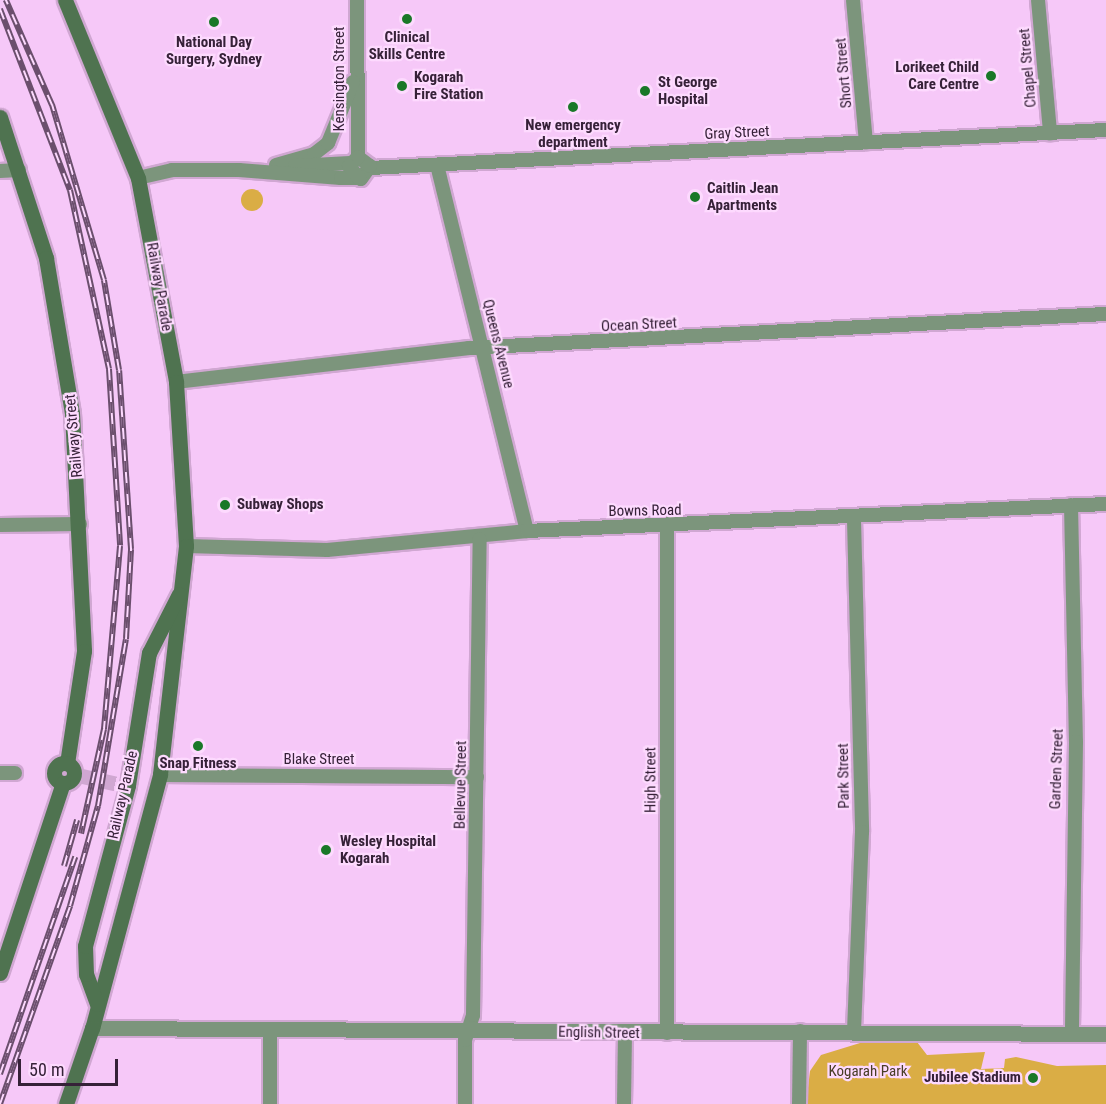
<!DOCTYPE html>
<style>
body{margin:0}
#map{position:relative;width:1106px;height:1104px;overflow:hidden;background:#f6c8f8;font-family:"Roboto Condensed",sans-serif}
div>[style]{position:absolute}
.green>*{inset:0;background:#daad45}
.round{border-radius:50%}
.secondary-tunnel>*{height:15px;margin-top:-7.5px;transform-origin:0;background:repeating-linear-gradient(90deg,#d0a7d2 0 15px,transparent 0 23px)}
.roads{filter:drop-shadow(2px 0 #d0a7d2) drop-shadow(-2px 0 #d0a7d2) drop-shadow(0 2px #d0a7d2) drop-shadow(0 -2px #d0a7d2)}
.minor>*{height:14px;margin:-7px;padding:0 7px;transform-origin:7px;border-radius:7px;background:#7c957c}
.tertiary>*{height:15px;margin:-7.5px;padding:0 7.5px;transform-origin:7.5px;border-radius:7.5px;background:#7c957c}
.secondary>*{height:15px;margin:-7.5px;padding:0 7.5px;transform-origin:7.5px;border-radius:7.5px;background:#4f7350}
.secondary>.ring{margin:-7.5px;padding:0;box-sizing:content-box;background:none;border:15px solid #4f7350;border-radius:50%}
.rail>*{height:6px;margin-top:-3px;transform-origin:0;background:repeating-linear-gradient(90deg,#fddafe 0 11px,#6b4f6d 0 22px);box-sizing:border-box;border-block:2px solid #6b4f6d}
.dots>*{width:16px;height:16px;translate:-50% -50%;box-sizing:border-box;border:3px solid #fddafe;border-radius:50%}
span{translate:-50% -50%;white-space:nowrap;text-align:center;line-height:1.15;-webkit-text-stroke:4.5px #fddafe;paint-order:stroke}
.poi-label{font-size:15px;color:#362138;font-weight:700}
.right{translate:-100% -50%;text-align:right}
.left{translate:0 -50%;text-align:left}
.street-label{font-size:15px;color:#362138}
.park-label{font-size:15px;color:#483d26}
.scale{position:absolute;left:18px;top:1059px;width:100px;height:27px;box-sizing:border-box;border:3px solid #362138;border-top:0;padding-left:8px;font-size:18px;line-height:21px;white-space:nowrap;color:#362138;-webkit-text-stroke:4px #fddafe;paint-order:stroke}
</style>
<div id="map">
<div class="green">
<div class="round" style="left:241px;top:189px;width:22px;height:22px"></div>
<div style="clip-path:polygon(873px 1039px,917px 1042px,927px 1055px,985px 1052px,981px 1069px,1004px 1068px,1005px 1059px,1016px 1057px,1057px 1066px,1106px 1065px,1106px 1104px,806px 1104px,810px 1071px,821px 1055px)"></div>
</div>
<div class="secondary-tunnel">
<div style="left:78px;top:775px;width:41px;rotate:12.7deg"></div>
</div>
<div class="roads">
<div class="minor">
<div style="left:357px;top:0;width:157px;rotate:89.6deg"></div>
<div style="left:853px;top:0;width:143px;rotate:84.8deg"></div>
<div style="left:1038px;top:0;width:134px;rotate:84.8deg"></div>
<div style="left:276px;top:165px;width:40px;rotate:-16deg"></div>
<div style="left:314px;top:154px;width:18px;rotate:-38deg"></div>
<div style="left:328px;top:143px;width:66px;rotate:-67.7deg"></div>
<div style="left:437px;top:165px;width:377px;rotate:76.2deg"></div>
<div style="left:295px;top:166px;width:55px;rotate:-3.1deg"></div>
<div style="left:370px;top:168px;width:737px;rotate:-2.96deg"></div>
<div style="left:0;top:171px;width:19px;rotate:-3deg"></div>
<div style="left:138px;top:178px;width:35px;rotate:-13deg"></div>
<div style="left:172px;top:170px;width:67px"></div>
<div style="left:239px;top:170px;width:102px;rotate:4.5deg"></div>
<div style="left:341px;top:178px;width:18px"></div>
<div style="left:359px;top:178px;width:2px;rotate:27deg"></div>
<div style="left:361px;top:179px;width:16px;rotate:-55deg"></div>
<div style="left:370px;top:166px;width:15px;rotate:-143deg"></div>
<div style="left:358px;top:157px;width:13px;rotate:135deg"></div>
<div style="left:349px;top:166px;width:16px;rotate:50deg"></div>
<div style="left:176px;top:382px;width:295px;rotate:-6.6deg"></div>
<div style="left:469px;top:348px;width:638px;rotate:-3.06deg"></div>
<div style="left:1071px;top:505px;width:237px;rotate:88.8deg"></div>
<div style="left:1076px;top:742px;width:292px;rotate:90.8deg"></div>
<div style="left:854px;top:520px;width:312px;rotate:88.5deg"></div>
<div style="left:862px;top:832px;width:199px;rotate:92.3deg"></div>
<div style="left:0;top:525px;width:80px;rotate:-0.7deg"></div>
<div style="left:186px;top:546px;width:141px;rotate:1.6deg"></div>
<div style="left:327px;top:550px;width:201px;rotate:-5.4deg"></div>
<div style="left:527px;top:531px;width:580px;rotate:-2.67deg"></div>
<div style="left:0;top:773px;width:15px"></div>
<div style="left:160px;top:775px;width:317px;rotate:0.4deg"></div>
<div style="left:270px;top:1029px;width:75px;rotate:90deg"></div>
<div style="left:667px;top:1033px;width:506px;rotate:-90deg"></div>
<div style="left:465px;top:1104px;width:64px;rotate:-90deg"></div>
<div style="left:465px;top:1040px;width:26px;rotate:-72deg"></div>
<div style="left:473px;top:1015px;width:476px;rotate:-89.2deg"></div>
<div style="left:624px;top:1104px;width:70px;rotate:-89.2deg"></div>
<div style="left:799px;top:1104px;width:73px;rotate:-89.2deg"></div>
</div>
<div class="tertiary">
<div style="left:92px;top:1028px;width:1014px;rotate:0.34deg"></div>
</div>
<div class="secondary">
<div style="left:65px;top:0;width:192px;rotate:67.7deg"></div>
<div style="left:138px;top:178px;width:208px;rotate:79.4deg"></div>
<div style="left:176px;top:382px;width:164px;rotate:86.5deg"></div>
<div style="left:186px;top:546px;width:230px;rotate:96.5deg"></div>
<div style="left:160px;top:775px;width:262px;rotate:105deg"></div>
<div style="left:92px;top:1028px;width:80px;rotate:108.9deg"></div>
<div style="left:0;top:117px;width:148px;rotate:71.9deg"></div>
<div style="left:46px;top:258px;width:157px;rotate:80.5deg"></div>
<div style="left:72px;top:413px;width:238px;rotate:87.1deg"></div>
<div style="left:84px;top:651px;width:113px;rotate:98.6deg"></div>
<div class="ring" style="left:54px;top:763px;width:5px;height:5px"></div>
<div style="left:0;top:973px;width:200px;rotate:-71.7deg"></div>
<div style="left:97px;top:1004px;width:32px;rotate:-110deg"></div>
<div style="left:86px;top:974px;width:28px;rotate:-92deg"></div>
<div style="left:85px;top:946px;width:167px;rotate:-75deg"></div>
<div style="left:128px;top:785px;width:134px;rotate:-81deg"></div>
<div style="left:149px;top:653px;width:66px;rotate:-63deg"></div>
</div>
</div>
<div class="rail">
<div style="left:0;top:9px;width:194px;rotate:68.9deg"></div>
<div style="left:70px;top:190px;width:183px;rotate:77.7deg"></div>
<div style="left:109px;top:369px;width:177px;rotate:86.4deg"></div>
<div style="left:120px;top:546px;width:184px;rotate:95deg"></div>
<div style="left:104px;top:729px;width:107px;rotate:102.4deg"></div>
<div style="left:64px;top:866px;width:48px;rotate:-74.2deg"></div>
<div style="left:0;top:1074px;width:230px;rotate:-70.9deg"></div>
<div style="left:0;top:1104px;width:210px;rotate:-70.5deg"></div>
<div style="left:70px;top:906px;width:104px;rotate:-74.4deg"></div>
<div style="left:98px;top:806px;width:169px;rotate:-80.5deg"></div>
<div style="left:126px;top:639px;width:90px;rotate:-86.8deg"></div>
<div style="left:131px;top:549px;width:179px;rotate:-93.8deg"></div>
<div style="left:119px;top:370px;width:91px;rotate:-99.5deg"></div>
<div style="left:104px;top:280px;width:183px;rotate:-106.5deg"></div>
<div style="left:52px;top:105px;width:115px;rotate:-113.7deg"></div>
</div>
<div class="dots">
<div style="left:407px;top:19px;background:#1a7828"></div>
<div style="left:214px;top:22px;background:#1a7828"></div>
<div style="left:991px;top:76px;background:#1a7828"></div>
<div style="left:402px;top:86px;background:#1a7828"></div>
<div style="left:645px;top:91px;background:#1a7828"></div>
<div style="left:573px;top:107px;background:#1a7828"></div>
<div style="left:695px;top:197px;background:#1a7828"></div>
<div style="left:225px;top:505px;background:#1a7828"></div>
<div style="left:198px;top:746px;background:#1a7828"></div>
<div style="left:326px;top:850px;background:#1a7828"></div>
<div style="left:1033px;top:1078px;background:#1a7828"></div>
</div>
<div class="poi-label">
<span style="left:407px;top:46px">Clinical<br>Skills Centre</span>
<span style="left:214px;top:51px">National Day<br>Surgery, Sydney</span>
<span class="right" style="left:979px;top:76px">Lorikeet Child<br>Care Centre</span>
<span class="left" style="left:414px;top:86px">Kogarah<br>Fire Station</span>
<span class="left" style="left:658px;top:91px">St George<br>Hospital</span>
<span style="left:573px;top:134px">New emergency<br>department</span>
<span class="left" style="left:707px;top:197px">Caitlin Jean<br>Apartments</span>
<span class="left" style="left:237px;top:505px">Subway Shops</span>
<span style="left:198px;top:764px">Snap Fitness</span>
<span class="left" style="left:340px;top:850px">Wesley Hospital<br>Kogarah</span>
<span class="right" style="left:1021px;top:1078px">Jubilee Stadium</span>
</div>
<div class="street-label">
<span style="left:1028px;top:68px;rotate:-95deg">Chapel Street</span>
<span style="left:844px;top:73px;rotate:-95deg">Short Street</span>
<span style="left:340px;top:79px;rotate:-90deg">Kensington Street</span>
<span style="left:737px;top:133px;rotate:-3deg">Gray Street</span>
<span style="left:159px;top:287px;rotate:80deg">Railway Parade</span>
<span style="left:639px;top:325px;rotate:-3deg">Ocean Street</span>
<span style="left:498px;top:344px;rotate:76deg">Queens Avenue</span>
<span style="left:74px;top:436px;rotate:-95deg">Railway Street</span>
<span style="left:645px;top:511px;rotate:-1deg">Bowns Road</span>
<span style="left:319px;top:760px">Blake Street</span>
<span style="left:1057px;top:769px;rotate:-88deg">Garden Street</span>
<span style="left:844px;top:776px;rotate:-91deg">Park Street</span>
<span style="left:651px;top:780px;rotate:-90deg">High Street</span>
<span style="left:461px;top:785px;rotate:-89deg">Bellevue Street</span>
<span style="left:123px;top:795px;rotate:-77deg">Railway Parade</span>
<span style="left:599px;top:1033px;rotate:1deg">English Street</span>
</div>
<div class="park-label">
<span style="left:868px;top:1072px">Kogarah Park</span>
</div>
<div class="scale">50 m</div>
</div>
